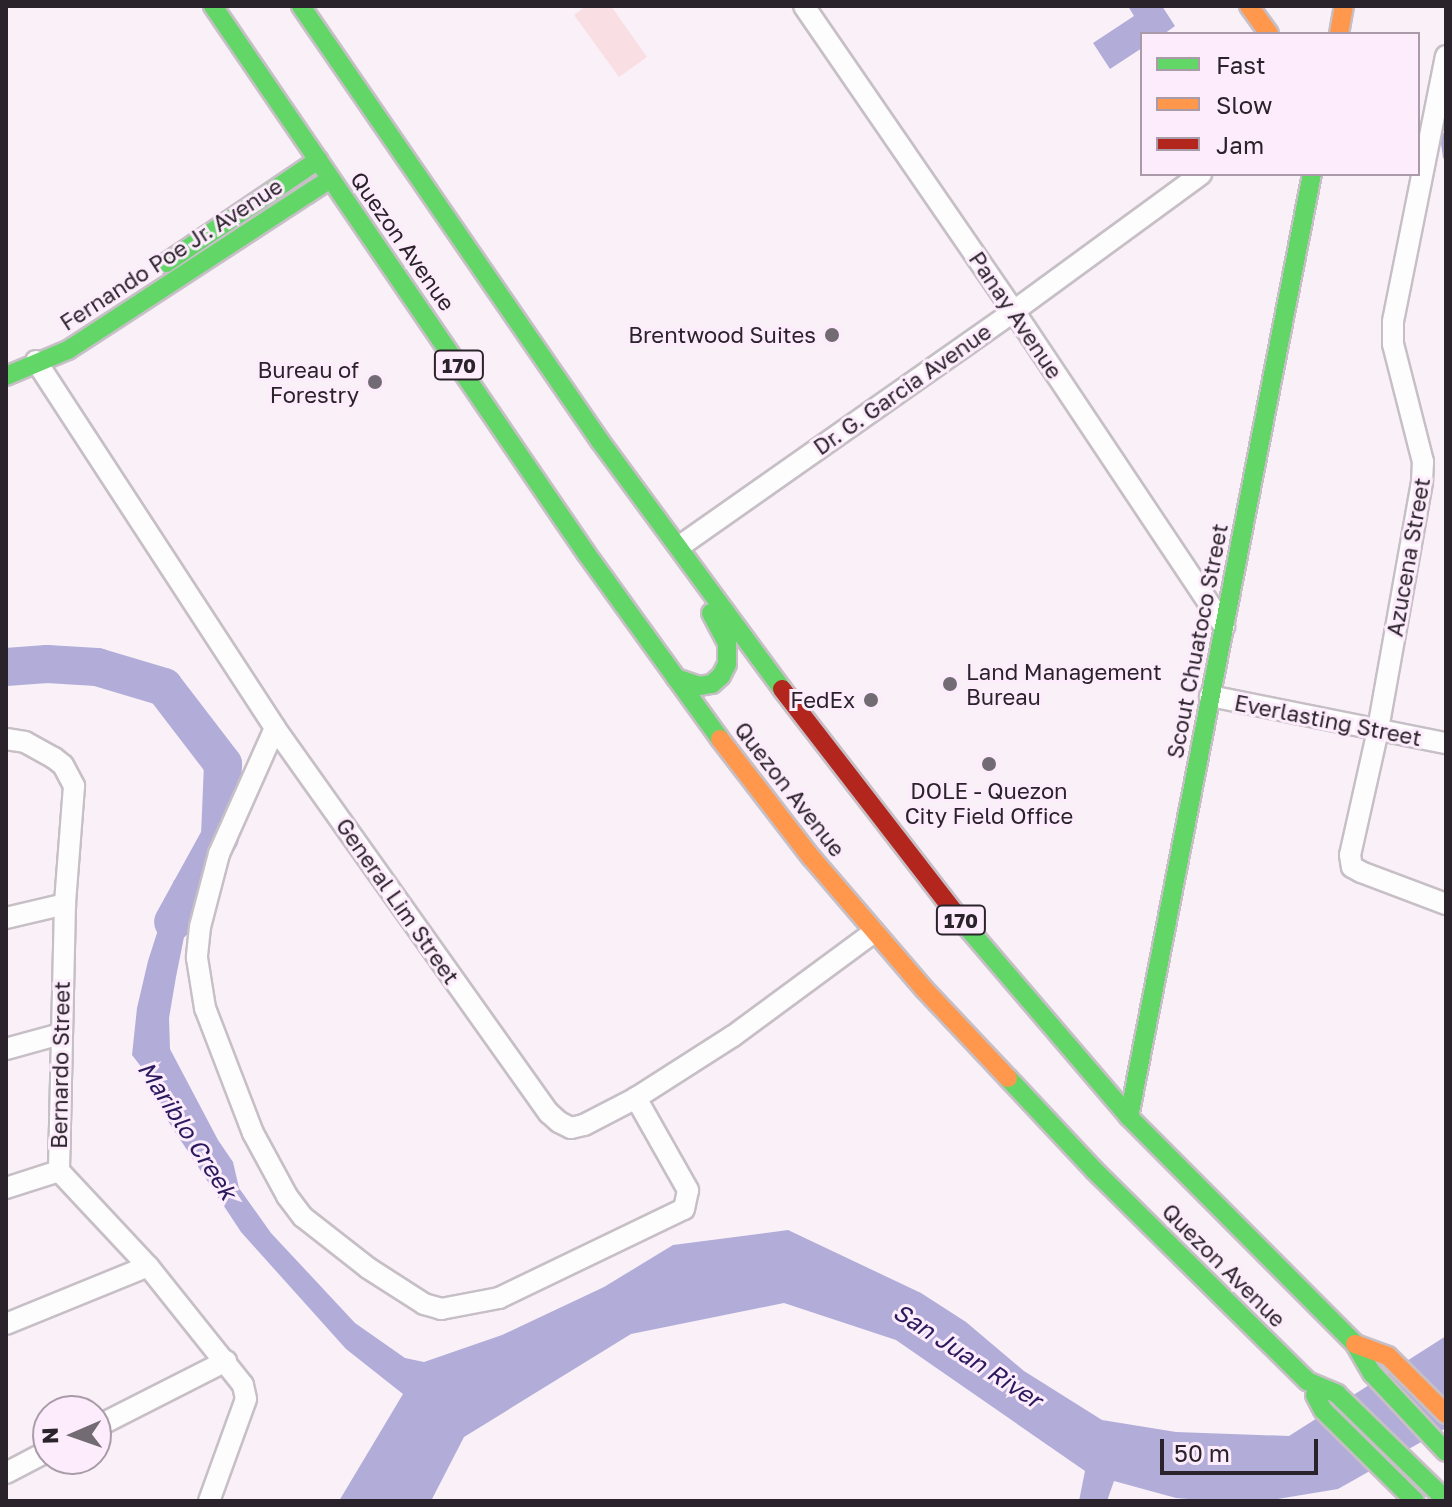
<!DOCTYPE html>
<style>
body{margin:0}
#map{position:relative;width:1452px;height:1507px;overflow:hidden;background:#f9f0f8;font-family:"Golos Text",sans-serif}
div>[style]{position:absolute}
.green>*{inset:0;background:#f9dee4}
.water>*{inset:0;background:#b2add8}
.stream>*{height:6px;margin:-3px;padding:0 3px;transform-origin:3px;border-radius:3px;background:#b2add8}
.river>*{height:38px;margin:-19px;padding:0 19px;transform-origin:19px;border-radius:19px;background:#b2add8}
.roads{filter:drop-shadow(2px 0 #c7bfc6) drop-shadow(-2px 0 #c7bfc6) drop-shadow(0 2px #c7bfc6) drop-shadow(0 -2px #c7bfc6)}
.street>*{height:20px;margin:-10px;padding:0 10px;transform-origin:10px;border-radius:10px;background:#fefdfe}
.fast>*{height:18px;margin:-9px;padding:0 9px;transform-origin:9px;border-radius:9px;background:#63d668}
.slow>*{height:18px;margin:-9px;padding:0 9px;transform-origin:9px;border-radius:9px;background:#ff974d}
.jam>*{height:18px;margin:-9px;padding:0 9px;transform-origin:9px;border-radius:9px;background:#b3261e}
.dots>*{width:22px;height:22px;translate:-50% -50%;box-sizing:border-box;border:4px solid #fdecfb;border-radius:50%}
span{translate:-50% -50%;white-space:nowrap;text-align:center;line-height:1.15;-webkit-text-stroke:6px #fdecfb;paint-order:stroke}
.shield-label span{padding:2px 6px;background:#fdecfb;border:2px solid;border-radius:6px;-webkit-text-stroke-width:0}
.shield-label{font-size:20px;color:#2b232b;font-weight:700}
.street-label{font-size:22px;color:#2b232b}
.poi-label{font-size:22px;color:#2b232b}
.right{translate:-100% -50%;text-align:right}
.left{translate:0 -50%;text-align:left}
.water-label{font-size:24px;color:#291a5e;font-style:italic}
.frame{position:absolute;inset:0;border:8px solid #2b232b;pointer-events:none}
.legend{position:absolute;left:1140px;top:32px;width:280px;height:144px;box-sizing:border-box;background:#fdecfb;border:2px solid #a99ca8;margin:0;padding:10px 14px;list-style:none;font-size:24px;color:#2b232b}
.legend li{display:flex;align-items:center;gap:16px;height:40px}
.legend b{width:40px;border:2px solid #a99ca8}
.north{position:absolute;left:32px;top:1395px;width:80px;height:80px;box-sizing:border-box;background:#fdecfb;border:2px solid #a99ca8;border-radius:50%;rotate:268deg;font-size:22px;font-weight:700;line-height:32px;text-align:center;color:#2b232b}
.north::after{content:'';display:block;margin:auto;width:28px;height:36px;background:#736b73;clip-path:polygon(50% 0,100% 100%,50% 72%,0 100%)}
.scale{position:absolute;left:1160px;top:1439px;width:158px;height:36px;box-sizing:border-box;border:4px solid #2b232b;border-top:0;padding-left:10px;font-size:24px;line-height:28px;white-space:nowrap;color:#2b232b;-webkit-text-stroke:6px #fdecfb;paint-order:stroke}
</style>
<div id="map">
<div class="green">
<div style="clip-path:polygon(586px 6px,611px 6px,647px 57px,619px 77px,574px 15px)"></div>
</div>
<div class="water">
<div style="clip-path:polygon(1128px 6px,1162px 6px,1175px 26px,1164px 34px,1142px 34px,1142px 48px,1110px 69px,1093px 43px,1134px 16px)"></div>
<div style="clip-path:polygon(202px 878px,187px 922px,176px 977px,169px 1018px,170px 1049px,218px 1140px,233px 1162px,239px 1188px,271px 1233px,355px 1323px,405px 1358px,424px 1362px,502px 1335px,604px 1287px,673px 1245px,788px 1230px,921px 1293px,966px 1322px,1024px 1371px,1102px 1420px,1176px 1432px,1289px 1436px,1446px 1336px,1446px 1428px,1338px 1489px,1266px 1501px,1214px 1501px,1176px 1498px,1114px 1481px,1107px 1501px,1079px 1501px,1085px 1471px,896px 1340px,784px 1303px,631px 1334px,464px 1437px,431px 1501px,339px 1501px,403px 1394px,346px 1349px,241px 1232px,164px 1115px,156px 1086px,132px 1055px,137px 1008px,148px 961px,174px 880px)"></div>
</div>
<div class="stream">
<div style="left:1443px;top:136px;width:21px;rotate:82deg"></div>
</div>
<div class="river">
<div style="left:6px;top:667px;width:41px;rotate:-4.2deg"></div>
<div style="left:47px;top:664px;width:50px;rotate:3.4deg"></div>
<div style="left:97px;top:667px;width:70px;rotate:16.6deg"></div>
<div style="left:164px;top:687px;width:97px;rotate:52.5deg"></div>
<div style="left:223px;top:764px;width:73px;rotate:92.4deg"></div>
<div style="left:220px;top:837px;width:97px;rotate:118.9deg"></div>
</div>
<div class="roads">
<div class="street">
<div style="left:804px;top:6px;width:370px;rotate:55.5deg"></div>
<div style="left:1014px;top:311px;width:379px;rotate:56.3deg"></div>
<div style="left:1446px;top:56px;width:270px;rotate:101.3deg"></div>
<div style="left:1393px;top:321px;width:23px;rotate:90deg"></div>
<div style="left:1393px;top:344px;width:122px;rotate:75.7deg"></div>
<div style="left:1423px;top:462px;width:20px;rotate:93deg"></div>
<div style="left:1422px;top:482px;width:252px;rotate:100.1deg"></div>
<div style="left:1378px;top:730px;width:128px;rotate:102.6deg"></div>
<div style="left:1350px;top:855px;width:12px;rotate:81deg"></div>
<div style="left:1352px;top:867px;width:10px;rotate:29deg"></div>
<div style="left:1361px;top:872px;width:91px;rotate:20.6deg"></div>
<div style="left:36px;top:361px;width:438px;rotate:56.9deg"></div>
<div style="left:275px;top:728px;width:473px;rotate:54.6deg"></div>
<div style="left:549px;top:1113px;width:13px;rotate:42deg"></div>
<div style="left:559px;top:1122px;width:13px;rotate:27deg"></div>
<div style="left:571px;top:1128px;width:13px;rotate:-13deg"></div>
<div style="left:584px;top:1125px;width:59px;rotate:-27.4deg"></div>
<div style="left:636px;top:1098px;width:115px;rotate:-32.6deg"></div>
<div style="left:733px;top:1036px;width:175px;rotate:-36.4deg"></div>
<div style="left:680px;top:546px;width:408px;rotate:-35.1deg"></div>
<div style="left:1014px;top:311px;width:232px;rotate:-36.2deg"></div>
<div style="left:1210px;top:696px;width:241px;rotate:11.3deg"></div>
<div style="left:275px;top:728px;width:138px;rotate:114deg"></div>
<div style="left:219px;top:854px;width:75px;rotate:104.6deg"></div>
<div style="left:200px;top:927px;width:31px;rotate:96deg"></div>
<div style="left:197px;top:958px;width:51px;rotate:80.9deg"></div>
<div style="left:205px;top:1008px;width:134px;rotate:69deg"></div>
<div style="left:253px;top:1133px;width:72px;rotate:61.6deg"></div>
<div style="left:287px;top:1196px;width:26px;rotate:53deg"></div>
<div style="left:303px;top:1217px;width:83px;rotate:38.1deg"></div>
<div style="left:368px;top:1268px;width:67px;rotate:32.7deg"></div>
<div style="left:424px;top:1304px;width:18px;rotate:16deg"></div>
<div style="left:441px;top:1309px;width:59px;rotate:-10.7deg"></div>
<div style="left:499px;top:1298px;width:205px;rotate:-25.7deg"></div>
<div style="left:684px;top:1209px;width:19px;rotate:-78deg"></div>
<div style="left:688px;top:1190px;width:106px;rotate:-119.5deg"></div>
<div style="left:6px;top:739px;width:19px;rotate:9deg"></div>
<div style="left:25px;top:742px;width:33px;rotate:29deg"></div>
<div style="left:54px;top:758px;width:11px;rotate:38deg"></div>
<div style="left:63px;top:765px;width:24px;rotate:62deg"></div>
<div style="left:74px;top:786px;width:118px;rotate:94.4deg"></div>
<div style="left:65px;top:904px;width:267px;rotate:91.3deg"></div>
<div style="left:59px;top:1171px;width:130px;rotate:46.9deg"></div>
<div style="left:148px;top:1266px;width:152px;rotate:51.4deg"></div>
<div style="left:243px;top:1385px;width:14px;rotate:78deg"></div>
<div style="left:246px;top:1399px;width:109px;rotate:109.9deg"></div>
<div style="left:6px;top:918px;width:61px;rotate:-13.3deg"></div>
<div style="left:6px;top:1049px;width:56px;rotate:-15.5deg"></div>
<div style="left:6px;top:1188px;width:56px;rotate:-17.8deg"></div>
<div style="left:6px;top:1324px;width:153px;rotate:-22.2deg"></div>
<div style="left:96px;top:1427px;width:146px;rotate:-26.9deg"></div>
<div style="left:6px;top:1473px;width:47px;rotate:-27.6deg"></div>
</div>
<div class="fast">
<div style="left:213px;top:6px;width:662px;rotate:55.71deg"></div>
<div style="left:586px;top:553px;width:229px;rotate:54.2deg"></div>
<div style="left:301px;top:6px;width:528px;rotate:55.5deg"></div>
<div style="left:600px;top:441px;width:308px;rotate:53.7deg"></div>
<div style="left:166px;top:263px;width:184px;rotate:-34.1deg"></div>
<div style="left:6px;top:376px;width:67px;rotate:-22.8deg"></div>
<div style="left:68px;top:350px;width:313px;rotate:-33.1deg"></div>
<div style="left:676px;top:678px;width:24px;rotate:19deg"></div>
<div style="left:699px;top:686px;width:13px;rotate:-9deg"></div>
<div style="left:712px;top:684px;width:12px;rotate:-42deg"></div>
<div style="left:721px;top:676px;width:13px;rotate:-63deg"></div>
<div style="left:727px;top:664px;width:21px;rotate:-90deg"></div>
<div style="left:727px;top:643px;width:34px;rotate:-118deg"></div>
<div style="left:960px;top:919px;width:260px;rotate:49.5deg"></div>
<div style="left:1129px;top:1117px;width:320px;rotate:45.1deg"></div>
<div style="left:1355px;top:1344px;width:34px;rotate:60deg"></div>
<div style="left:1372px;top:1373px;width:108px;rotate:46.9deg"></div>
<div style="left:1008px;top:1078px;width:126px;rotate:46.9deg"></div>
<div style="left:1094px;top:1170px;width:300px;rotate:44.7deg"></div>
<div style="left:1307px;top:1381px;width:33px;rotate:23deg"></div>
<div style="left:1337px;top:1394px;width:152px;rotate:44.2deg"></div>
<div style="left:1129px;top:1117px;width:961px;rotate:-79.02deg"></div>
<div style="left:1315px;top:1395px;width:17px;rotate:62deg"></div>
<div style="left:1323px;top:1410px;width:129px;rotate:44.7deg"></div>
</div>
<div class="slow">
<div style="left:1249px;top:6px;width:34px;rotate:54deg"></div>
<div style="left:1339px;top:34px;width:28px;rotate:-80deg"></div>
<div style="left:720px;top:739px;width:149px;rotate:52.4deg"></div>
<div style="left:811px;top:857px;width:175px;rotate:49.4deg"></div>
<div style="left:925px;top:990px;width:121px;rotate:46.7deg"></div>
<div style="left:1355px;top:1344px;width:35px;rotate:20deg"></div>
<div style="left:1388px;top:1356px;width:82px;rotate:45deg"></div>
</div>
<div class="jam">
<div style="left:782px;top:689px;width:291px;rotate:52.3deg"></div>
</div>
</div>
<div class="dots">
<div style="left:832px;top:335px;background:#736b73"></div>
<div style="left:375px;top:382px;background:#736b73"></div>
<div style="left:950px;top:684px;background:#736b73"></div>
<div style="left:871px;top:700px;background:#736b73"></div>
<div style="left:989px;top:764px;background:#736b73"></div>
</div>
<div class="shield-label">
<span style="left:459px;top:365px">170</span>
<span style="left:961px;top:920px">170</span>
</div>
<div class="street-label">
<span style="left:403px;top:241px;rotate:55deg">Quezon Avenue</span>
<span style="left:171px;top:254px;rotate:-33deg">Fernando Poe Jr. Avenue</span>
<span style="left:1016px;top:315px;rotate:56deg">Panay Avenue</span>
<span style="left:902px;top:389px;rotate:-35deg">Dr. G. Garcia Avenue</span>
<span style="left:1408px;top:557px;rotate:-80deg">Azucena Street</span>
<span style="left:1197px;top:641px;rotate:-79deg">Scout Chuatoco Street</span>
<span style="left:1328px;top:720px;rotate:11deg">Everlasting Street</span>
<span style="left:790px;top:789px;rotate:52deg">Quezon Avenue</span>
<span style="left:398px;top:901px;rotate:55deg">General Lim Street</span>
<span style="left:60px;top:1065px;rotate:-89deg">Bernardo Street</span>
<span style="left:1224px;top:1265px;rotate:45deg">Quezon Avenue</span>
</div>
<div class="poi-label">
<span class="right" style="left:816px;top:335px">Brentwood Suites</span>
<span class="right" style="left:359px;top:382px">Bureau of<br>Forestry</span>
<span class="left" style="left:966px;top:684px">Land Management<br>Bureau</span>
<span class="right" style="left:855px;top:700px">FedEx</span>
<span style="left:989px;top:803px">DOLE - Quezon<br>City Field Office</span>
</div>
<div class="water-label">
<span style="left:188px;top:1130px;rotate:57deg">Mariblo Creek</span>
<span style="left:968px;top:1355px;rotate:33deg">San Juan River</span>
</div>
<div class="frame"></div>
<ul class="legend">
<li><b style="height:10px;background:#63d668"></b>Fast</li>
<li><b style="height:10px;background:#ff974d"></b>Slow</li>
<li><b style="height:10px;background:#b3261e"></b>Jam</li>
</ul>
<div class="north">N</div>
<div class="scale">50 m</div>
</div>
